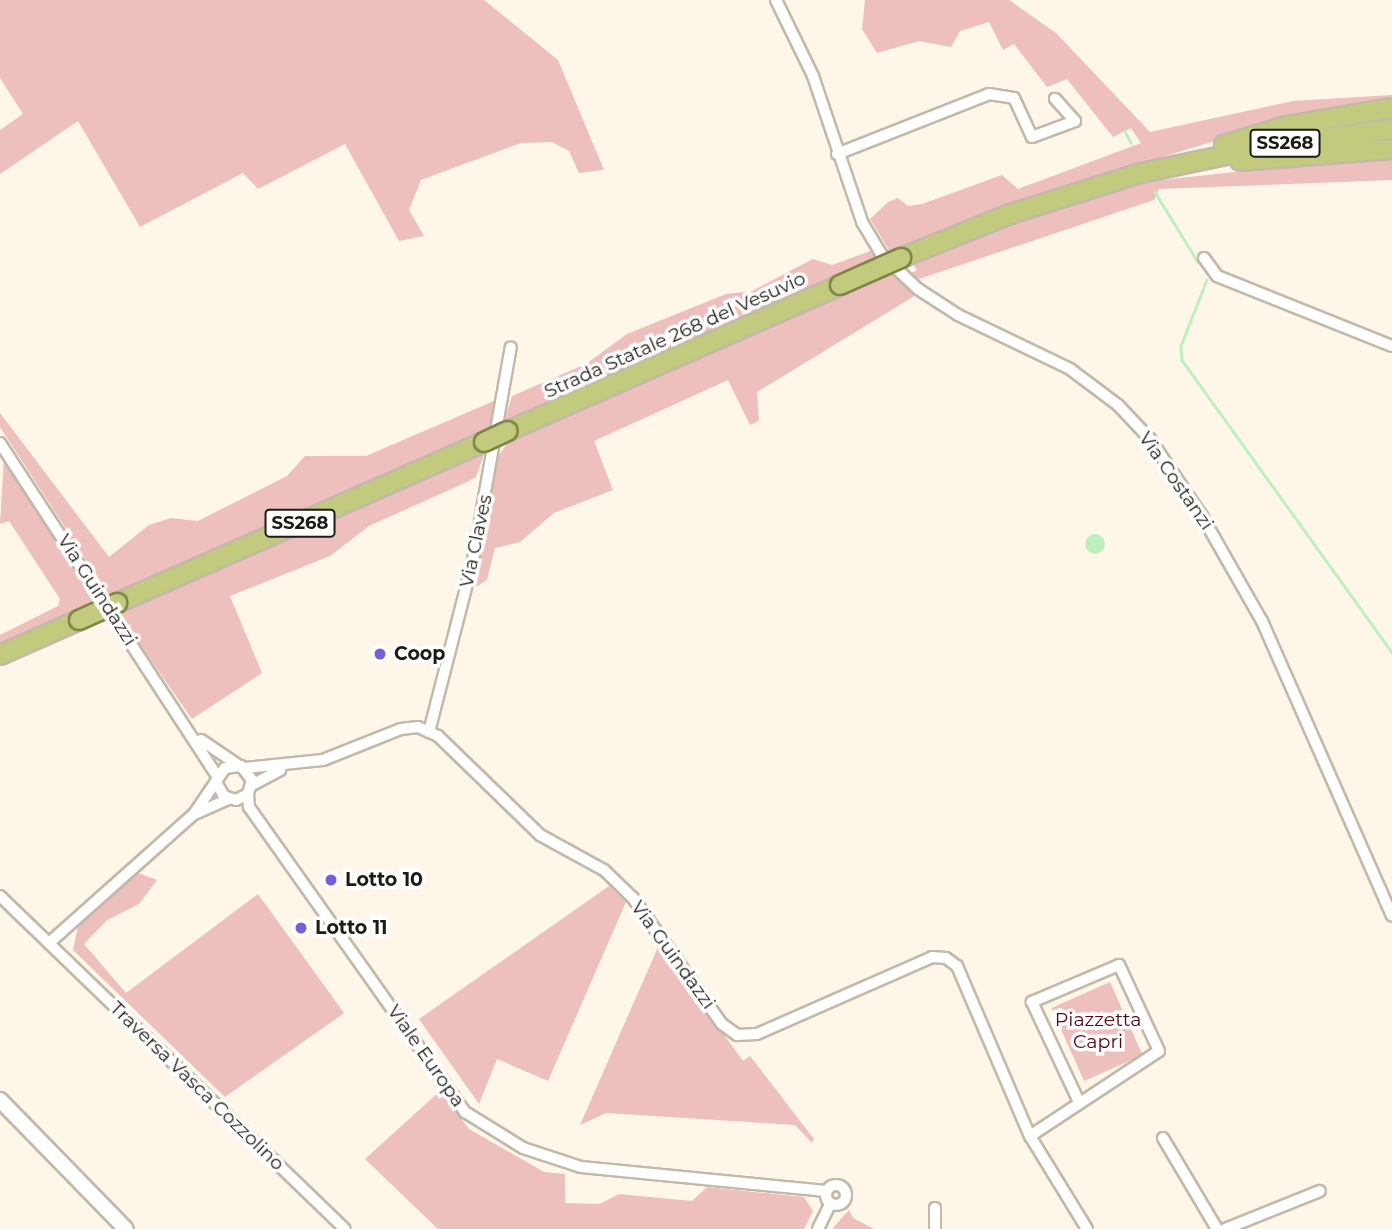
<!DOCTYPE html>
<style>
body{margin:0}
#map{position:relative;width:1392px;height:1229px;overflow:hidden;background:#fef6e9;font-family:Montserrat,sans-serif}
div>[style]{position:absolute}
.green>*{inset:0;background:#edbfbd;transform-origin:0 0}
.water>*{inset:0;background:#beefbf}
.round{border-radius:50%}
.stream>*{height:2.5px;margin:-1.25px;padding:0 1.25px;transform-origin:1.25px;border-radius:1.25px;background:#beefbf}
.roads{filter:drop-shadow(2px 0 #c2b9a9) drop-shadow(-2px 0 #c2b9a9) drop-shadow(0 2px #c2b9a9) drop-shadow(0 -2px #c2b9a9)}
.minor>*{height:10px;margin:-5px;padding:0 5px;transform-origin:5px;border-radius:5px;background:#fff}
.minor>.ring{margin:-5px;padding:0;box-sizing:content-box;background:none;border:10px solid #fff;border-radius:50%}
.tertiary>*{height:14px;margin:-7px;padding:0 7px;transform-origin:7px;border-radius:7px;background:#fff}
.trunk>*{height:18px;margin:-9px;padding:0 9px;transform-origin:9px;border-radius:9px;background:#c2ca7e}
.bridges{filter:drop-shadow(2px 0 #7f8444) drop-shadow(-2px 0 #7f8444) drop-shadow(0 2px #7f8444) drop-shadow(0 -2px #7f8444)}
.trunk-bridge>*{height:18px;margin:-9px;padding:0 9px;transform-origin:9px;border-radius:9px;background:#c2ca7e}
.dots>*{width:19px;height:19px;translate:-50% -50%;box-sizing:border-box;border:4px solid #fff;border-radius:50%}
span{translate:-50% -50%;white-space:nowrap;text-align:center;line-height:1.15;-webkit-text-stroke:7px #fff;paint-order:stroke}
.shield-label span{padding:2px 5px;background:#fff;border:2px solid;border-radius:5px;-webkit-text-stroke-width:0}
.shield-label{font-size:18px;color:#1e1b15;font-weight:700}
.street-label{font-size:19px;color:#1e1b15}
.poi-label{font-size:19px;color:#1e1b15;font-weight:700}
.left{translate:0 -50%;text-align:left}
.park-label{font-size:19px;color:#570511}
</style>
<div id="map">
<div class="green">
<div style="clip-path:polygon(0 0,484px 0,558px 60px,604px 170px,579px 173px,569px 151px,552px 142px,521px 143px,421px 180px,409px 210px,424px 236px,399px 241px,345px 144px,258px 189px,243px 173px,140px 227px,78px 121px,0 174px,0 130px,23px 114px,0 78px)"></div>
<div style="clip-path:polygon(865px 0,1009px 0,1056px 33px,1150px 132px,1293px 101px,1392px 95px,1392px 104px,1228px 137px,1027px 198px,892px 255px,870px 219px,888px 202px,898px 198px,908px 206px,922px 204px,1002px 175px,1018px 189px,1141px 143px,1131px 128px,1113px 137px,1067px 79px,1047px 87px,1014px 44px,1003px 50px,989px 22px,960px 31px,951px 47px,919px 41px,877px 53px,862px 29px)"></div>
<div style="clip-path:polygon(1392px 155px,1392px 180px,1159px 189px,1154px 200px,919px 279px,911px 273px,917px 270px,912px 263px,1026px 216px,1143px 182px)"></div>
<div style="clip-path:polygon(873px 250px,880px 259px,503px 425px,512px 396px,586px 364px,627px 334px,726px 294px,752px 291px,813px 259px,832px 265px)"></div>
<div style="clip-path:polygon(892px 273px,916px 295px,757px 392px,759px 421px,750px 425px,728px 380px,594px 441px,613px 490px,554px 513px,520px 542px,495px 548px,487px 580px,469px 591px,493px 463px,509px 441px)"></div>
<div style="clip-path:polygon(494px 401px,494px 428px,110px 597px,0 427px,0 413px,109px 557px,149px 525px,171px 518px,198px 521px,287px 476px,305px 456px,366px 456px)"></div>
<div style="clip-path:polygon(485px 451px,476px 477px,467px 482px,369px 526px,330px 556px,230px 596px,262px 673px,192px 719px,118px 613px)"></div>
<div style="clip-path:polygon(4px 458px,95px 604px,0 645px,0 635px,58px 606px,60px 599px,9px 521px,0 524px)"></div>
<div style="clip-path:polygon(138px 873px,157px 880px,139px 904px,107px 920px,84px 944px,126px 993px,258px 894px,344px 1013px,225px 1097px,73px 950px,78px 926px)"></div>
<div style="clip-path:polygon(609px 886px,626px 902px,548px 1081px,497px 1059px,479px 1104px,419px 1019px)"></div>
<div style="clip-path:polygon(659px 945px,743px 1061px,750px 1056px,814px 1139px,812px 1143px,795px 1125px,606px 1113px,580px 1125px)"></div>
<div style="left:1110px;top:982px;width:80px;height:64px;rotate:66deg"></div>
<div style="clip-path:polygon(440px 1091px,469px 1129px,544px 1172px,565px 1174px,565px 1203px,600px 1204px,619px 1194px,692px 1201px,707px 1187px,804px 1197px,813px 1211px,804px 1229px,438px 1229px,365px 1159px)"></div>
<div style="clip-path:polygon(849px 1210px,853px 1218px,874px 1229px,832px 1229px)"></div>
</div>
<div class="water">
<div class="round" style="left:1085px;top:534px;width:20px;height:20px"></div>
</div>
<div class="stream">
<div style="left:1125px;top:131px;width:13px;rotate:63deg"></div>
<div style="left:1155px;top:192px;width:82px;rotate:58.4deg"></div>
<div style="left:1207px;top:280px;width:71px;rotate:111.5deg"></div>
<div style="left:1181px;top:346px;width:14px;rotate:86deg"></div>
<div style="left:1182px;top:360px;width:360px;rotate:54.3deg"></div>
</div>
<div class="roads">
<div class="minor">
<div style="left:776px;top:0;width:85px;rotate:64deg"></div>
<div style="left:813px;top:76px;width:154px;rotate:71.4deg"></div>
<div style="left:862px;top:222px;width:37px;rotate:59deg"></div>
<div style="left:881px;top:254px;width:51px;rotate:43.4deg"></div>
<div style="left:918px;top:289px;width:48px;rotate:33deg"></div>
<div style="left:958px;top:315px;width:124px;rotate:25.7deg"></div>
<div style="left:1070px;top:369px;width:60px;rotate:36.9deg"></div>
<div style="left:1118px;top:405px;width:47px;rotate:46.7deg"></div>
<div style="left:1150px;top:439px;width:93px;rotate:56deg"></div>
<div style="left:1202px;top:516px;width:121px;rotate:60.3deg"></div>
<div style="left:1262px;top:621px;width:322px;rotate:66.2deg"></div>
<div style="left:837px;top:154px;width:163px;rotate:-21.5deg"></div>
<div style="left:989px;top:94px;width:25px;rotate:9deg"></div>
<div style="left:1014px;top:98px;width:43px;rotate:65.2deg"></div>
<div style="left:1032px;top:137px;width:46px;rotate:-20.4deg"></div>
<div style="left:1075px;top:121px;width:30px;rotate:-132deg"></div>
<div style="left:1204px;top:258px;width:22px;rotate:54deg"></div>
<div style="left:1217px;top:276px;width:188px;rotate:21.8deg"></div>
<div style="left:0;top:443px;width:399px;rotate:56.9deg"></div>
<div style="left:429px;top:732px;width:172px;rotate:-75.6deg"></div>
<div style="left:472px;top:565px;width:221px;rotate:-79.9deg"></div>
<div style="left:201px;top:740px;width:45px;rotate:34deg"></div>
<div style="left:245px;top:768px;width:78px;rotate:-5.9deg"></div>
<div style="left:323px;top:760px;width:84px;rotate:-21.7deg"></div>
<div style="left:401px;top:729px;width:17px;rotate:-7deg"></div>
<div style="left:418px;top:727px;width:22px;rotate:24deg"></div>
<div style="left:438px;top:736px;width:142px;rotate:44.1deg"></div>
<div style="left:540px;top:835px;width:73px;rotate:28.7deg"></div>
<div style="left:604px;top:870px;width:40px;rotate:44deg"></div>
<div style="left:633px;top:898px;width:154px;rotate:54.8deg"></div>
<div style="left:722px;top:1024px;width:19px;rotate:36deg"></div>
<div style="left:737px;top:1035px;width:20px;rotate:-3deg"></div>
<div style="left:757px;top:1034px;width:191px;rotate:-23.7deg"></div>
<div style="left:932px;top:957px;width:14px;rotate:4deg"></div>
<div style="left:946px;top:958px;width:14px;rotate:36deg"></div>
<div style="left:957px;top:966px;width:185px;rotate:66.8deg"></div>
<div style="left:1030px;top:1136px;width:109px;rotate:58.5deg"></div>
<div style="left:252px;top:785px;width:32px;rotate:-28deg"></div>
<div style="left:248px;top:794px;width:13px;rotate:86deg"></div>
<div style="left:249px;top:807px;width:374px;rotate:54.7deg"></div>
<div style="left:465px;top:1112px;width:68px;rotate:31.8deg"></div>
<div style="left:523px;top:1148px;width:61px;rotate:18.1deg"></div>
<div style="left:581px;top:1167px;width:246px;rotate:5.6deg"></div>
<div style="left:197px;top:813px;width:35px;rotate:-24deg"></div>
<div style="left:0;top:896px;width:479px;rotate:44deg"></div>
<div style="left:49px;top:943px;width:194px;rotate:-41.7deg"></div>
<div style="left:194px;top:814px;width:55px;rotate:-56deg"></div>
<div style="left:225px;top:768px;width:16px;rotate:-7deg"></div>
<div style="left:241px;top:766px;width:18px;rotate:52deg"></div>
<div style="left:252px;top:780px;width:15px;rotate:106deg"></div>
<div style="left:248px;top:794px;width:13px;rotate:153deg"></div>
<div style="left:236px;top:800px;width:13px;rotate:-162deg"></div>
<div style="left:224px;top:796px;width:14px;rotate:-120deg"></div>
<div style="left:1030px;top:1136px;width:154px;rotate:-33.4deg"></div>
<div style="left:1159px;top:1051px;width:95px;rotate:-114.9deg"></div>
<div style="left:1119px;top:965px;width:95px;rotate:157deg"></div>
<div style="left:1032px;top:1002px;width:110px;rotate:64.8deg"></div>
<div style="left:1163px;top:1138px;width:106px;rotate:59.3deg"></div>
<div class="ring" style="left:826px;top:1185px;width:10px;height:10px"></div>
<div style="left:935px;top:1208px;width:21px;rotate:90deg"></div>
<div style="left:818px;top:1229px;width:28px;rotate:-64deg"></div>
<div style="left:1225px;top:1229px;width:102px;rotate:-21.8deg"></div>
</div>
<div class="tertiary">
<div style="left:0;top:1100px;width:180px;rotate:45.7deg"></div>
</div>
<div class="trunk">
<div style="left:1224px;top:145px;width:65px;rotate:-17deg"></div>
<div style="left:1286px;top:126px;width:108px;rotate:-9.6deg"></div>
<div style="left:1240px;top:161px;width:152px;rotate:-4.5deg"></div>
<div style="left:901px;top:258px;width:118px;rotate:-22deg"></div>
<div style="left:1010px;top:214px;width:137px;rotate:-17.4deg"></div>
<div style="left:1141px;top:173px;width:131px;rotate:-11.9deg"></div>
<div style="left:1269px;top:146px;width:124px;rotate:-7.9deg"></div>
<div style="left:508px;top:431px;width:363px;rotate:-23.7deg"></div>
<div style="left:117px;top:603px;width:401px;rotate:-23.7deg"></div>
<div style="left:0;top:655px;width:86px;rotate:-23.9deg"></div>
</div>
</div>
<div class="bridges">
<div class="trunk-bridge">
<div style="left:840px;top:285px;width:67px;rotate:-23.9deg"></div>
<div style="left:484px;top:442px;width:26px;rotate:-25deg"></div>
<div style="left:79px;top:620px;width:42px;rotate:-24.1deg"></div>
</div>
</div>
<div class="dots">
<div style="left:380px;top:654px;background:#765ed9"></div>
<div style="left:331px;top:880px;background:#765ed9"></div>
<div style="left:301px;top:928px;background:#765ed9"></div>
</div>
<div class="shield-label">
<span style="left:1285px;top:143px">SS268</span>
<span style="left:300px;top:523px">SS268</span>
</div>
<div class="street-label">
<span style="left:675px;top:335px;rotate:-24deg">Strada Statale 268 del Vesuvio</span>
<span style="left:1176px;top:481px;rotate:55deg">Via Costanzi</span>
<span style="left:476px;top:541px;rotate:-78deg">Via Claves</span>
<span style="left:97px;top:590px;rotate:57deg">Via Guindazzi</span>
<span style="left:673px;top:955px;rotate:54deg">Via Guindazzi</span>
<span style="left:426px;top:1056px;rotate:55deg">Viale Europa</span>
<span style="left:197px;top:1086px;rotate:44deg">Traversa Vasca Cozzolino</span>
</div>
<div class="poi-label">
<span class="left" style="left:394px;top:654px">Coop</span>
<span class="left" style="left:345px;top:880px">Lotto 10</span>
<span class="left" style="left:315px;top:928px">Lotto 11</span>
</div>
<div class="park-label">
<span style="left:1098px;top:1031px">Piazzetta<br>Capri</span>
</div>
</div>
